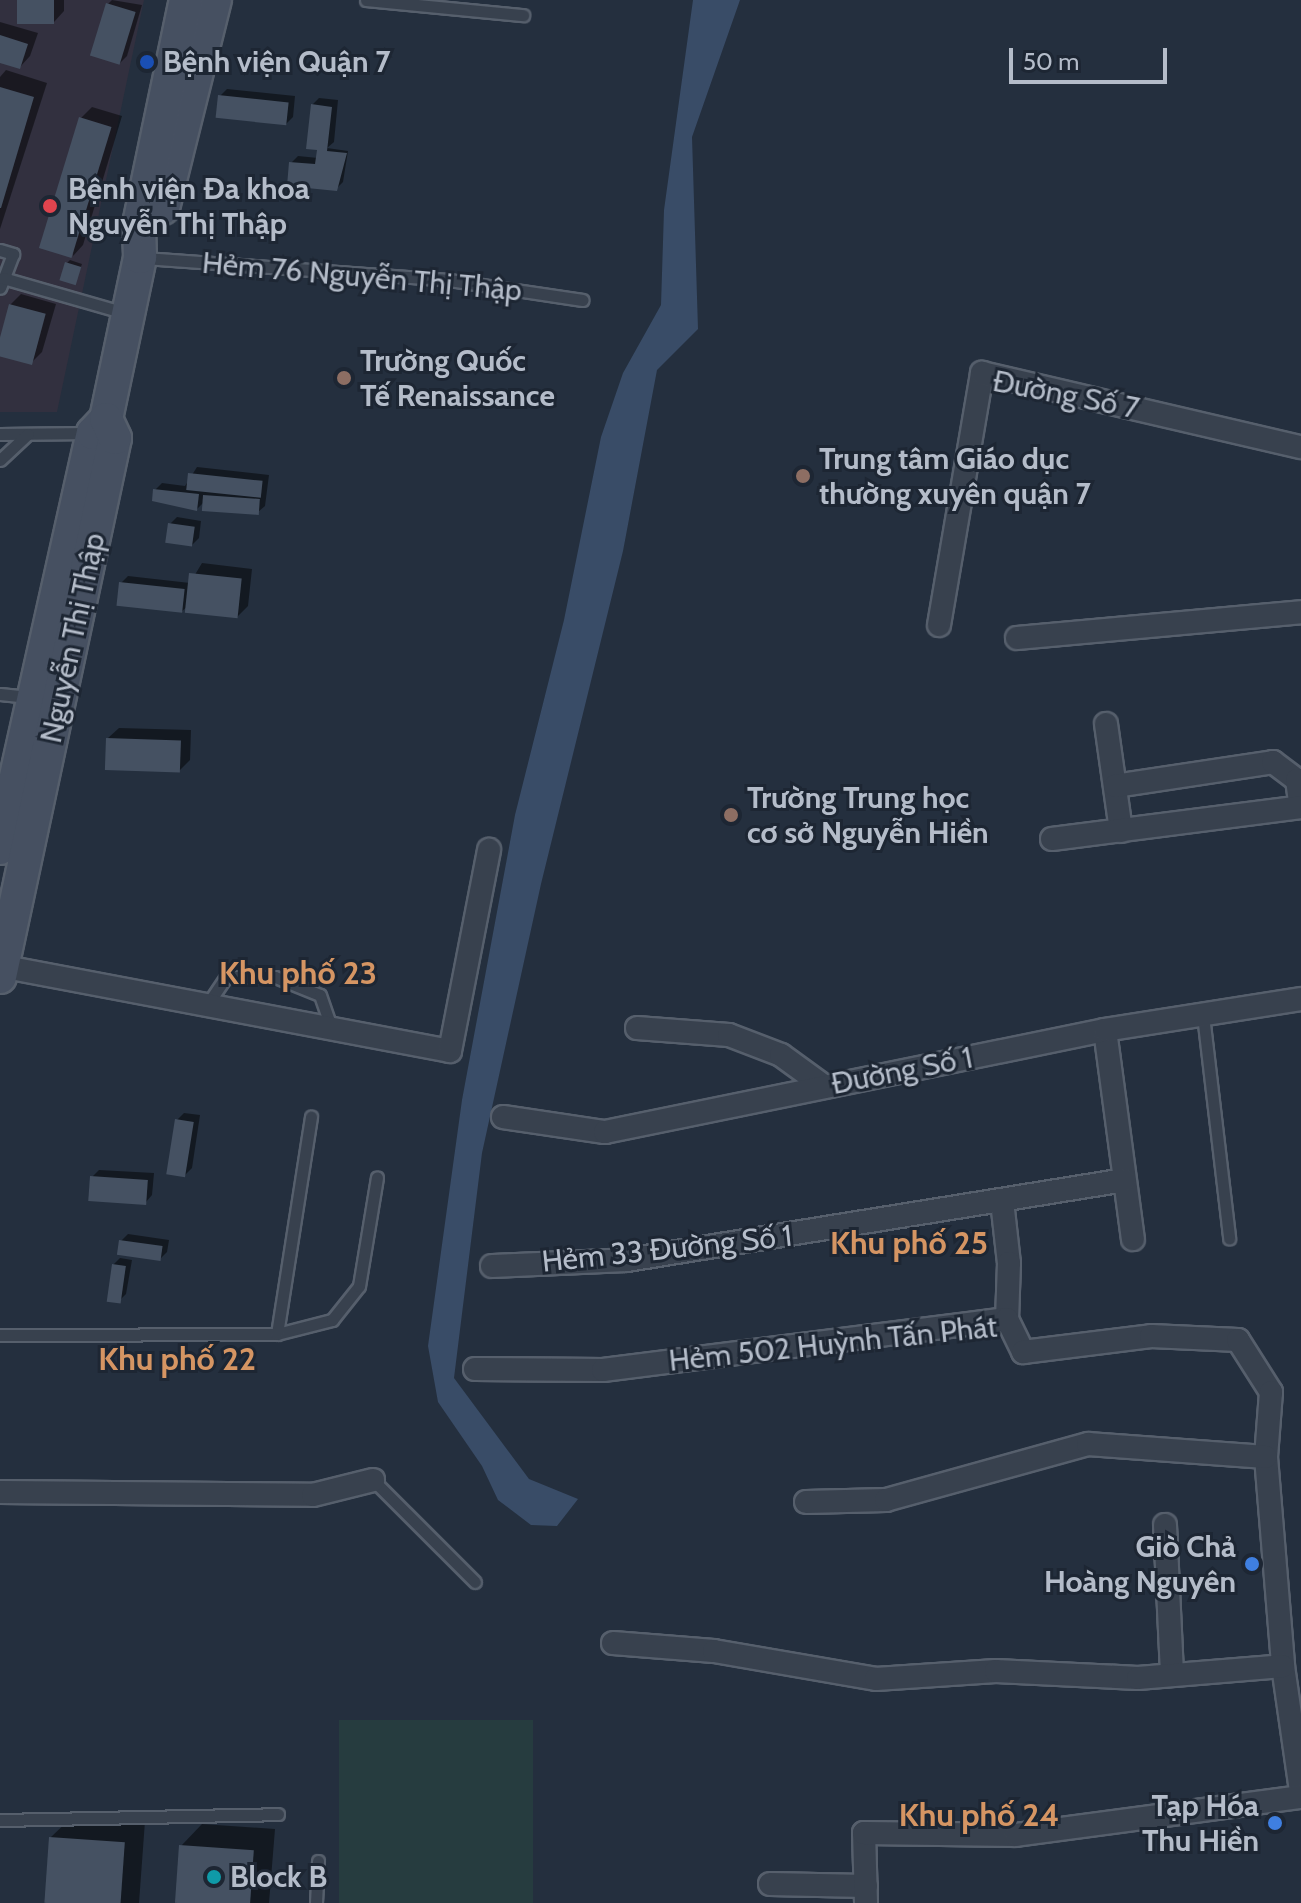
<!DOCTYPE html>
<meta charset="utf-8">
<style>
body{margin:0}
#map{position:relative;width:1301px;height:1903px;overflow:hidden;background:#242f3e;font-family:Cabin,sans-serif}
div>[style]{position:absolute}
.medical>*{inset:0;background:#32303f}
.green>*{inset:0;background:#263c3f;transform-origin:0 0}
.water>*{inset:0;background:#394c67}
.shadow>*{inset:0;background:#0007}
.building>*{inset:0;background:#455162;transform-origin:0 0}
.roads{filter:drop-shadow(2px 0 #565f6c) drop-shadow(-2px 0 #565f6c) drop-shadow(0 2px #565f6c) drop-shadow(0 -2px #565f6c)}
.lane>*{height:11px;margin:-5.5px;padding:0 5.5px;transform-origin:5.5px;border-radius:5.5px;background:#38414e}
.street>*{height:22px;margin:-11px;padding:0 11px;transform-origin:11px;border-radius:11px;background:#38414e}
.secondary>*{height:32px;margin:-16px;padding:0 16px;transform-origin:16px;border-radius:16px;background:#465061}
.dots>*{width:22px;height:22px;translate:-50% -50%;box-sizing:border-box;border:4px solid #1d2633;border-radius:50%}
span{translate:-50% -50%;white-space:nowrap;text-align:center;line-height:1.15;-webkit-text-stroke:6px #1d2633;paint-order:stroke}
.poi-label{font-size:30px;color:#b4bcc9;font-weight:700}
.left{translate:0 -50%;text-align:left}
.right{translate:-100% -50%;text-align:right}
.street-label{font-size:30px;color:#b4bcc9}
.neighbourhood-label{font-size:32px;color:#d59563;font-weight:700}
.scale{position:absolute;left:1009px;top:48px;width:158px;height:36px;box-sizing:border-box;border:4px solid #b4bcc9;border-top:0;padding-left:10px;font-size:24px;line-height:28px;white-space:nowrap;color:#b4bcc9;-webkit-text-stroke:6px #1d2633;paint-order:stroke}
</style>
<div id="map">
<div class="medical">
<div style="clip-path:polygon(0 0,144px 0,57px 412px,0 412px)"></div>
</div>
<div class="green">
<div style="left:339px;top:1720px;width:194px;height:183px"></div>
</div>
<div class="water">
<div style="clip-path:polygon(693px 0,740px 0,692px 137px,698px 329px,657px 370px,623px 551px,541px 884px,482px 1153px,454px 1378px,529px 1479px,578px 1499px,557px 1526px,531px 1525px,498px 1500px,482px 1466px,438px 1402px,428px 1346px,462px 1100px,515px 815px,564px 620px,601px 437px,623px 373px,661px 305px,664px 210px)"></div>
</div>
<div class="shadow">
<div style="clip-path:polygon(19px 0,64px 0,64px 11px,54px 22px)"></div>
<div style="clip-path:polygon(112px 0,142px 5px,127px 56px,120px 63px,108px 4px)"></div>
<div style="clip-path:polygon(0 22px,38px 33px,30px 56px,20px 67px,0 61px)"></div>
<div style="clip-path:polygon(6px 70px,47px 83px,0 229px,0 77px)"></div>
<div style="clip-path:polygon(227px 89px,295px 96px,293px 117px,286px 124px,220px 96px)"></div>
<div style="clip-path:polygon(319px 98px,338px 100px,334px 142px,327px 148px,348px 151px,343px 182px,336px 189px,291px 163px,298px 156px,318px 158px,312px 105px)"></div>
<div style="clip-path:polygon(92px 107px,122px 116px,83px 245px,73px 256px,81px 118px)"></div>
<div style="clip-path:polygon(70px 260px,82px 264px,75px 282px,67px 263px)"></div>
<div style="clip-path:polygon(21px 294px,56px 304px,42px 352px,31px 363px,0 354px,10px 305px)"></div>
<div style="clip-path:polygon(197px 467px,269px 475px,265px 506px,258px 512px,204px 502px,197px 509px,155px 490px,162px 483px,185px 486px)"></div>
<div style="clip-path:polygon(177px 517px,201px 521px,199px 538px,192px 545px,170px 524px)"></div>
<div style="clip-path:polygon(202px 563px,252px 569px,248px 606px,237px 617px,188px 606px,181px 612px,121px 583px,128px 576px,190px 583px)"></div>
<div style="clip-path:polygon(119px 728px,191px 730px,190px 760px,179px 771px,108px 738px)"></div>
<div style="clip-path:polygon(184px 1113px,200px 1115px,192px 1168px,185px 1175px,177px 1120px)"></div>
<div style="clip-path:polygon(99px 1170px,154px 1173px,152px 1195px,146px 1202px,92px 1177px)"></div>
<div style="clip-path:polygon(128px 1234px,169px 1240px,167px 1252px,160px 1259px,121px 1241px)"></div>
<div style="clip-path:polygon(120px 1258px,132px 1260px,126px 1294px,119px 1301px,113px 1265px)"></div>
<div style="clip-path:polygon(73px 1816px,145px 1821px,139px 1903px,46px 1903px,51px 1837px)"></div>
<div style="clip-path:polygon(202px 1824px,275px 1829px,269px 1903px,176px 1903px,181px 1846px)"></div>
</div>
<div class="building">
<div style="left:17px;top:0;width:37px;height:24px"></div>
<div style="left:106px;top:3px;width:31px;height:55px;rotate:17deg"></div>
<div style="clip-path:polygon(0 35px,28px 44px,20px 69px,0 63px)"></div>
<div style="clip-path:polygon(0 87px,34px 97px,1px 208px,0 208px)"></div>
<div style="left:218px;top:95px;width:71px;height:23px;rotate:6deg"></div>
<div style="clip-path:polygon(311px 104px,332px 107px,327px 151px,347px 153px,337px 191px,287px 186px,289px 162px,315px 164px,317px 150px,306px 149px)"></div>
<div style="left:79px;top:117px;width:34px;height:137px;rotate:17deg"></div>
<div style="left:65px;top:262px;width:17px;height:19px;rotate:17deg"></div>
<div style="left:9px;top:304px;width:38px;height:53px;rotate:15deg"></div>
<div style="left:188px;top:473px;width:75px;height:17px;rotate:6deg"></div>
<div style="clip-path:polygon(153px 489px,199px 494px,197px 511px,152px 501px)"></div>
<div style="left:203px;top:495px;width:57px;height:16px;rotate:4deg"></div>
<div style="left:168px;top:523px;width:27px;height:20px;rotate:8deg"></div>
<div style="left:189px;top:573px;width:53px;height:40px;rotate:6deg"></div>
<div style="left:119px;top:582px;width:66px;height:24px;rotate:6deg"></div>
<div style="left:106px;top:738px;width:75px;height:32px;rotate:2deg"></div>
<div style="left:175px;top:1119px;width:19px;height:56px;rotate:9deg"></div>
<div style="left:90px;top:1176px;width:58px;height:25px;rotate:4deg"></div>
<div style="left:119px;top:1240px;width:44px;height:15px;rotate:8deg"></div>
<div style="left:112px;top:1264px;width:14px;height:38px;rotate:8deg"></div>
<div style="left:49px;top:1837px;width:76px;height:66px;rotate:4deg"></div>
<div style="left:179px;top:1845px;width:75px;height:58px;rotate:4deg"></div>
</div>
<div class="roads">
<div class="lane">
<div style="left:366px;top:0;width:158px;rotate:5.5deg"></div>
<div style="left:0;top:250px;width:14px;rotate:17deg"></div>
<div style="left:13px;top:254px;width:36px;rotate:111deg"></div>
<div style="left:144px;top:258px;width:306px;rotate:4.1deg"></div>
<div style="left:449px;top:280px;width:135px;rotate:8.5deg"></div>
<div style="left:3px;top:278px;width:127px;rotate:16deg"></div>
<div style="left:0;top:434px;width:91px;rotate:-0.6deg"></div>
<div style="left:0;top:460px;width:38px;rotate:-43deg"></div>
<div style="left:0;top:694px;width:31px;rotate:6deg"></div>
<div style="left:207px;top:1005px;width:34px;rotate:-56deg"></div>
<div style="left:226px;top:977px;width:49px"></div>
<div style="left:275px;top:977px;width:48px;rotate:21.8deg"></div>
<div style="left:320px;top:995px;width:36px;rotate:71deg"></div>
<div style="left:1203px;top:1015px;width:225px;rotate:83.3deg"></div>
<div style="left:277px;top:1334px;width:57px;rotate:-14.3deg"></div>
<div style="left:332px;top:1320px;width:43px;rotate:-51.5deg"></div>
<div style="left:359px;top:1286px;width:110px;rotate:-80.6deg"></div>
<div style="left:0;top:1335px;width:277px;rotate:-0.2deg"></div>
<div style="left:277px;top:1334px;width:220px;rotate:-81.1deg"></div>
<div style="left:373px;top:1480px;width:144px;rotate:45deg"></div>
<div style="left:0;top:1820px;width:278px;rotate:-1.2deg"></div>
<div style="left:316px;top:1903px;width:42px;rotate:-87.3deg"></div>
</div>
<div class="street">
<div style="left:939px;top:625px;width:256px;rotate:-80.3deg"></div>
<div style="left:982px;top:373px;width:327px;rotate:13.1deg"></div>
<div style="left:1017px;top:638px;width:285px;rotate:-5.2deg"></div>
<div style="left:1106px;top:724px;width:108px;rotate:82deg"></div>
<div style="left:1115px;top:786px;width:160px;rotate:-8.6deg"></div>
<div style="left:1273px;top:762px;width:30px;rotate:37deg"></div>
<div style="left:1297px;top:780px;width:27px;rotate:82deg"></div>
<div style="left:1052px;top:839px;width:251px;rotate:-7.3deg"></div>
<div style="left:0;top:966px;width:458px;rotate:10.7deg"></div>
<div style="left:450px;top:1051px;width:205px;rotate:-79deg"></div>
<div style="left:637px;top:1028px;width:92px;rotate:4.4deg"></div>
<div style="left:729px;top:1035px;width:56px;rotate:21deg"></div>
<div style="left:781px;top:1055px;width:54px;rotate:36deg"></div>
<div style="left:1105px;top:1030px;width:211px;rotate:82.4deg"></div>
<div style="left:503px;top:1117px;width:103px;rotate:8.4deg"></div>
<div style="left:605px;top:1132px;width:510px;rotate:-11.53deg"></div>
<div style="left:1105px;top:1030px;width:198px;rotate:-9deg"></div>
<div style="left:1002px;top:1201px;width:62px;rotate:83.6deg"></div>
<div style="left:1009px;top:1263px;width:56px;rotate:92deg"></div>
<div style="left:492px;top:1266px;width:135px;rotate:-2.5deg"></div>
<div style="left:627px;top:1260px;width:504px;rotate:-9.13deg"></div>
<div style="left:475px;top:1369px;width:128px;rotate:0.4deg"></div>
<div style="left:603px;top:1370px;width:407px;rotate:-7.2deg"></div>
<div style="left:1007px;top:1319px;width:37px;rotate:64deg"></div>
<div style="left:1023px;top:1352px;width:129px;rotate:-7.1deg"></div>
<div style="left:1151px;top:1336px;width:87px;rotate:2.6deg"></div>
<div style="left:1238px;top:1340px;width:62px;rotate:57.6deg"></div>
<div style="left:1271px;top:1392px;width:65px;rotate:94.4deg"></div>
<div style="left:1266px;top:1457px;width:210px;rotate:85.3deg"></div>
<div style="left:1283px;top:1666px;width:126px;rotate:81.8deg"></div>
<div style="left:0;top:1492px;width:313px;rotate:0.5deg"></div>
<div style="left:313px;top:1495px;width:62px;rotate:-14deg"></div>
<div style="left:806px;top:1502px;width:80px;rotate:-1.4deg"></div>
<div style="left:886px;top:1500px;width:210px;rotate:-15.5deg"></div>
<div style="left:1088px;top:1444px;width:178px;rotate:4.2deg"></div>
<div style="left:1165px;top:1525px;width:150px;rotate:87.3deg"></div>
<div style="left:613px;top:1643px;width:101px;rotate:4.5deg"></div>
<div style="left:714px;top:1651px;width:164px;rotate:9.8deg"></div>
<div style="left:876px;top:1679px;width:120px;rotate:-3.8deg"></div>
<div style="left:996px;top:1671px;width:142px;rotate:2.8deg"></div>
<div style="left:1138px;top:1678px;width:145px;rotate:-4.7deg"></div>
<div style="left:770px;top:1884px;width:96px;rotate:1.2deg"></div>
<div style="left:866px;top:1903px;width:70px;rotate:-91.6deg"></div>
<div style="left:864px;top:1833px;width:152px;rotate:0.8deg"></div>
<div style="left:1016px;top:1835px;width:288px;rotate:-7.6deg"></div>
</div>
<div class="secondary">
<div style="left:163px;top:208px;width:214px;rotate:-76deg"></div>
<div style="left:0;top:848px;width:425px;rotate:-77.4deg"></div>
<div style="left:93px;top:433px;width:19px;rotate:-47deg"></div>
<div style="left:106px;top:419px;width:166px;rotate:-78.1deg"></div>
<div style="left:140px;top:257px;width:33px;rotate:-92deg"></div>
<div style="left:139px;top:224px;width:229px;rotate:-78.2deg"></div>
<div style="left:0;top:977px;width:551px;rotate:-77.96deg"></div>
<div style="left:115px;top:438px;width:21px;rotate:-115deg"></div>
</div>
</div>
<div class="dots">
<div style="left:147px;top:62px;background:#1a4fb4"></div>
<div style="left:50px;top:206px;background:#e0444e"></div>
<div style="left:344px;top:378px;background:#8d6e63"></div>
<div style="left:803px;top:476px;background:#8d6e63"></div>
<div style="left:731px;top:815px;background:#8d6e63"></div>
<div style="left:1252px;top:1564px;background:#3f7fe0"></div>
<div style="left:1275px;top:1823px;background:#3f7fe0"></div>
<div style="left:214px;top:1877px;background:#0f9aa8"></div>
</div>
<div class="poi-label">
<span class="left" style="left:163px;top:62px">Bệnh viện Quận 7</span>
<span class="left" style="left:68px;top:206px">Bệnh viện Đa khoa<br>Nguyễn Thị Thập</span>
<span class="left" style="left:360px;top:378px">Trường Quốc<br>Tế Renaissance</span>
<span class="left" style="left:819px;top:476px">Trung tâm Giáo dục<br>thường xuyên quận 7</span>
<span class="left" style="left:747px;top:815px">Trường Trung học<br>cơ sở Nguyễn Hiền</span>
<span class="right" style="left:1236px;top:1564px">Giò Chả<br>Hoàng Nguyên</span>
<span class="right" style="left:1259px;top:1823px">Tạp Hóa<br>Thu Hiền</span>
<span class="left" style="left:230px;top:1877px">Block B</span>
</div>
<div class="street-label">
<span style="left:362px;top:277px;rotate:5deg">Hẻm 76 Nguyễn Thị Thập</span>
<span style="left:1066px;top:395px;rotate:11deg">Đường Số 7</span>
<span style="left:73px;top:638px;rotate:-78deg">Nguyễn Thị Thập</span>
<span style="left:902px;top:1071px;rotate:-11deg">Đường Số 1</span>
<span style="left:667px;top:1249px;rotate:-6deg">Hẻm 33 Đường Số 1</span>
<span style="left:833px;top:1344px;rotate:-6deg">Hẻm 502 Huỳnh Tấn Phát</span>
</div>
<div class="neighbourhood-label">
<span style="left:298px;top:973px">Khu phố 23</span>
<span style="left:909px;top:1243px">Khu phố 25</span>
<span style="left:177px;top:1359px">Khu phố 22</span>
<span style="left:979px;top:1815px">Khu phố 24</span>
</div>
<div class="scale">50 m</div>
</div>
